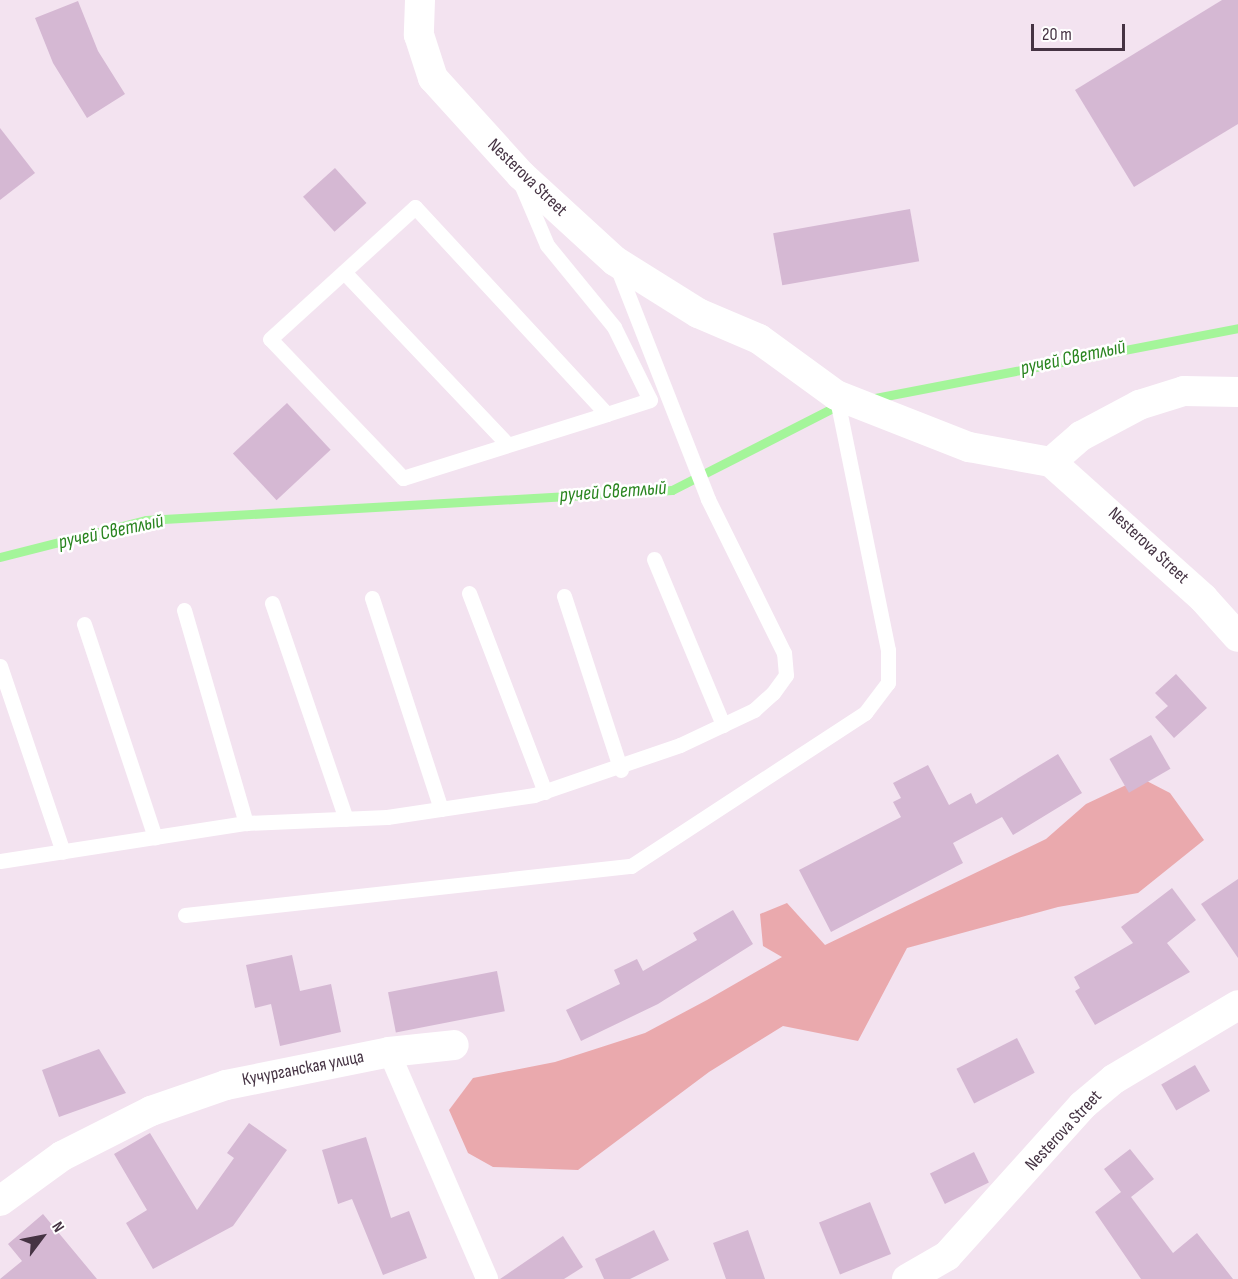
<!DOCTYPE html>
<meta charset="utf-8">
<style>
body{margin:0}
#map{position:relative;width:1238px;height:1279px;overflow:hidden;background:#f3e3f0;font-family:"Sofia Sans Condensed",sans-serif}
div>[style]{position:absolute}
.green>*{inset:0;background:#eaa9ad}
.stream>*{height:9px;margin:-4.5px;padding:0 4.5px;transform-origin:4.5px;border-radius:4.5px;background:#a4f59a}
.building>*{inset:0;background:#d5b8d3;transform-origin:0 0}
.service>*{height:15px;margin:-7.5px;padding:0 7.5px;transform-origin:7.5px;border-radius:7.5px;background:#fff}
.pedestrian>*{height:22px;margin:-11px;padding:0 11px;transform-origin:11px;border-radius:11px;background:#fff}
.minor>*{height:30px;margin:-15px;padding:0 15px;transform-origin:15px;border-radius:15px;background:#fff}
span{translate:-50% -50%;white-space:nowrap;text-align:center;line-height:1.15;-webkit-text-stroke:5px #fff;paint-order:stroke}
.street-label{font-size:18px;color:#453343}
.water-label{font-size:20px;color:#2a8520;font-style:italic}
.north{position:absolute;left:12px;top:1207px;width:60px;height:60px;-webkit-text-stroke:4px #fff;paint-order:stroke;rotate:58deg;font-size:16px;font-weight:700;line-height:24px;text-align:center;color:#453343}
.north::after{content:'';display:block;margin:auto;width:21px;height:27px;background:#453343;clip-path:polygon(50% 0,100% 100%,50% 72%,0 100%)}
.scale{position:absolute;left:1031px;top:24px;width:94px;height:27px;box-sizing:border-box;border:3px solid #453343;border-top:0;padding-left:8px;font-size:18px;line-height:21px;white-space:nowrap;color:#453343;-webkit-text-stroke:4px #fff;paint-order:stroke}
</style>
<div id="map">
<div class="green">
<div style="clip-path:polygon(1141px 778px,1170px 793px,1204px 840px,1138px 893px,1058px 907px,907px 948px,858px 1041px,783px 1026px,709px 1072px,578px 1170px,493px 1167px,468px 1153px,449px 1110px,473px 1078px,555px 1062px,645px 1033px,707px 1000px,782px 957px,763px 946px,760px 914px,787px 903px,825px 945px,1046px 839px,1086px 804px)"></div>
</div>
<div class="stream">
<div style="left:870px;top:399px;width:375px;rotate:-10.9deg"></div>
<div style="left:0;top:557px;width:151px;rotate:-14.2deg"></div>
<div style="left:146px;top:520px;width:527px;rotate:-3.26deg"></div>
<div style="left:672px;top:490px;width:187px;rotate:-27deg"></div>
</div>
<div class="building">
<div style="clip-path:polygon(1222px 0,1238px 0,1238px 124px,1134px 187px,1075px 90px)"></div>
<div style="clip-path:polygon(78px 1px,98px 51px,125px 94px,87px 118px,53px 63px,35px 18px)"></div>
<div style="clip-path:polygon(0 128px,35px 173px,0 200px)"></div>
<div style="left:335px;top:168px;width:47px;height:43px;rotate:48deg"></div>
<div style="left:910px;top:209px;width:53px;height:139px;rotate:80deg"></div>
<div style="left:287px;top:403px;width:64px;height:74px;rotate:47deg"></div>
<div style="clip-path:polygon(1176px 674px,1207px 708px,1174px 738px,1155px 717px,1168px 706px,1155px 693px)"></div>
<div style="left:1151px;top:735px;width:39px;height:48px;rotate:60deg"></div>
<div style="clip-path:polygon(1058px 754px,1082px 793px,1013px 835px,1002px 817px,953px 843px,963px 863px,831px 932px,799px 870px,901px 817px,893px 802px,901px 798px,893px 783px,928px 765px,949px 805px,971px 793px,976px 804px)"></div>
<div style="clip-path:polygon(1238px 879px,1238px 958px,1201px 904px)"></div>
<div style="clip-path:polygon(1172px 888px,1196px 920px,1167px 943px,1190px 972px,1095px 1025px,1075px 991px,1080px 988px,1074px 977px,1133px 943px,1121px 927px)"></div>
<div style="clip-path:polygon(733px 910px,753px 944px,658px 1004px,581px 1041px,566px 1010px,620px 984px,614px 970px,637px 959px,643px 971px,697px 940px,693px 933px)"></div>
<div style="clip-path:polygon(292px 955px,300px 991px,331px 984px,341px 1032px,280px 1046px,271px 1004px,255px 1008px,246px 965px)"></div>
<div style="left:497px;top:971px;width:41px;height:111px;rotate:79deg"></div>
<div style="left:1017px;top:1038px;width:39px;height:68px;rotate:63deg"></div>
<div style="clip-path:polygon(99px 1049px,126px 1093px,59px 1117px,42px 1070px)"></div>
<div style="left:1195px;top:1065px;width:30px;height:39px;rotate:60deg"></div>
<div style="clip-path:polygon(249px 1123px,287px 1150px,233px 1226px,153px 1269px,126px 1223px,147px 1210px,114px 1154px,150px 1133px,197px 1210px,234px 1158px,227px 1153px)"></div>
<div style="clip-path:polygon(366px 1137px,391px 1218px,409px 1211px,427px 1258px,383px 1275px,352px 1199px,338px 1204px,322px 1150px)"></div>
<div style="clip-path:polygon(1130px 1149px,1154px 1179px,1131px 1197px,1173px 1253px,1197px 1233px,1233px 1279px,1141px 1279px,1095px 1212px,1121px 1192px,1104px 1169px)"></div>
<div style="left:974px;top:1152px;width:34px;height:49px;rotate:64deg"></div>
<div style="left:870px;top:1202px;width:56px;height:55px;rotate:68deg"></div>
<div style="clip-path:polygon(43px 1214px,97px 1279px,0 1279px,22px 1261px,8px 1244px)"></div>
<div style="clip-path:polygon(654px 1230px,669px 1260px,630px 1279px,604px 1279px,595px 1259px)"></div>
<div style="clip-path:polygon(748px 1230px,765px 1279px,726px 1279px,713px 1243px)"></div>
<div style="clip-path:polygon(563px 1236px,583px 1267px,564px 1279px,500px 1279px)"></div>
</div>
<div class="service">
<div style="left:521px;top:184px;width:66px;rotate:66.9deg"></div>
<div style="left:547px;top:245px;width:106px;rotate:50.7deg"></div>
<div style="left:614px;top:327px;width:81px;rotate:63.7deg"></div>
<div style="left:650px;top:400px;width:45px;rotate:162deg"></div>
<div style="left:607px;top:414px;width:214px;rotate:162.6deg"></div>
<div style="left:403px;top:478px;width:192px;rotate:-133.7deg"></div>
<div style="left:270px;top:339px;width:196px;rotate:-42.3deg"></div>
<div style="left:415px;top:207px;width:282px;rotate:47.2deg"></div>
<div style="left:344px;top:272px;width:238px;rotate:46.5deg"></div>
<div style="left:654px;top:559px;width:180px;rotate:67.4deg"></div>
<div style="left:469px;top:593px;width:213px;rotate:69.1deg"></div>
<div style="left:564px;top:596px;width:183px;rotate:71.9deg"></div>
<div style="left:372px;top:598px;width:222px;rotate:71.9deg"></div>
<div style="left:272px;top:603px;width:228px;rotate:71.1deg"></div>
<div style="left:184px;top:610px;width:222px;rotate:73.8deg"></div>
<div style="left:84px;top:624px;width:225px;rotate:71.6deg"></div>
<div style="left:0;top:666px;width:196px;rotate:71.3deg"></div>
<div style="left:0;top:861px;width:249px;rotate:-8.8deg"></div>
<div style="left:246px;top:823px;width:141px;rotate:-2.4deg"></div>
<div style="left:387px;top:817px;width:149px;rotate:-8.5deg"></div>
<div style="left:534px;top:795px;width:154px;rotate:-18.9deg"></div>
<div style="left:680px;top:745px;width:82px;rotate:-25.3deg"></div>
<div style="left:754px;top:710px;width:25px;rotate:-42deg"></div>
<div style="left:773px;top:693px;width:22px;rotate:-54deg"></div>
<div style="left:786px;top:675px;width:22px;rotate:-95deg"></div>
<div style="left:784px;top:653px;width:172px;rotate:-116.3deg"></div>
<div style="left:708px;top:499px;width:249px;rotate:-111.4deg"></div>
<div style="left:185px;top:915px;width:449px;rotate:-6.3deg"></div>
<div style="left:631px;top:866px;width:280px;rotate:-33.2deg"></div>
<div style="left:865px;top:713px;width:38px;rotate:-53deg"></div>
<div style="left:888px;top:683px;width:33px;rotate:-90deg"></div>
<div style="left:888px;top:650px;width:260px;rotate:-101.5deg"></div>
</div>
<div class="pedestrian">
<div style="left:389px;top:1052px;width:247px;rotate:66.6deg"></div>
</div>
<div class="minor">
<div style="left:420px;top:0;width:35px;rotate:92deg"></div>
<div style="left:419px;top:35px;width:45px;rotate:72deg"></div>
<div style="left:433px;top:78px;width:131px;rotate:47.8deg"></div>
<div style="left:521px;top:175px;width:127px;rotate:42.5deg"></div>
<div style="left:615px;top:261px;width:98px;rotate:32.1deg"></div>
<div style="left:698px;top:313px;width:66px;rotate:23.1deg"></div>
<div style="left:759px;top:339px;width:95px;rotate:36deg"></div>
<div style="left:836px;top:395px;width:143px;rotate:21.4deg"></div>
<div style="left:969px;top:447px;width:83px;rotate:10.4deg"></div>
<div style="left:1051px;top:462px;width:204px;rotate:41.8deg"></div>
<div style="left:1203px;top:598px;width:52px;rotate:48.1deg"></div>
<div style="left:1051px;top:462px;width:40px;rotate:-41deg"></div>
<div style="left:1081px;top:436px;width:66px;rotate:-28.1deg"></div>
<div style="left:1139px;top:405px;width:47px;rotate:-17.3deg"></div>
<div style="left:1184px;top:391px;width:54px;rotate:1.1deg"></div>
<div style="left:0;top:1201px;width:77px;rotate:-36deg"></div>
<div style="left:62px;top:1156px;width:100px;rotate:-26.8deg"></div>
<div style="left:151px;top:1111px;width:79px;rotate:-19.1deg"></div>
<div style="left:226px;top:1085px;width:166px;rotate:-11.4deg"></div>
<div style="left:389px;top:1052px;width:65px;rotate:-6.1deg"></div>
<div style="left:907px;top:1279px;width:46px;rotate:-29.9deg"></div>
<div style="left:947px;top:1256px;width:203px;rotate:-48deg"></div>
<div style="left:1083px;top:1105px;width:40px;rotate:-40deg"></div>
<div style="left:1114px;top:1079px;width:144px;rotate:-30.8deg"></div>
</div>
<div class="street-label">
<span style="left:527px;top:178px;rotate:44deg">Nesterova Street</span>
<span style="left:1148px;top:546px;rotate:43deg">Nesterova Street</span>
<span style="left:303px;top:1069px;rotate:-11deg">Кучурганская улица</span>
<span style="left:1064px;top:1131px;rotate:-47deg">Nesterova Street</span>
</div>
<div class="water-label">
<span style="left:1073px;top:358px;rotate:-12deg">ручей Светлый</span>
<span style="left:613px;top:492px;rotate:-4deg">ручей Светлый</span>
<span style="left:111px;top:532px;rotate:-12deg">ручей Светлый</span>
</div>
<div class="north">N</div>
<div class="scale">20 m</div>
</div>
